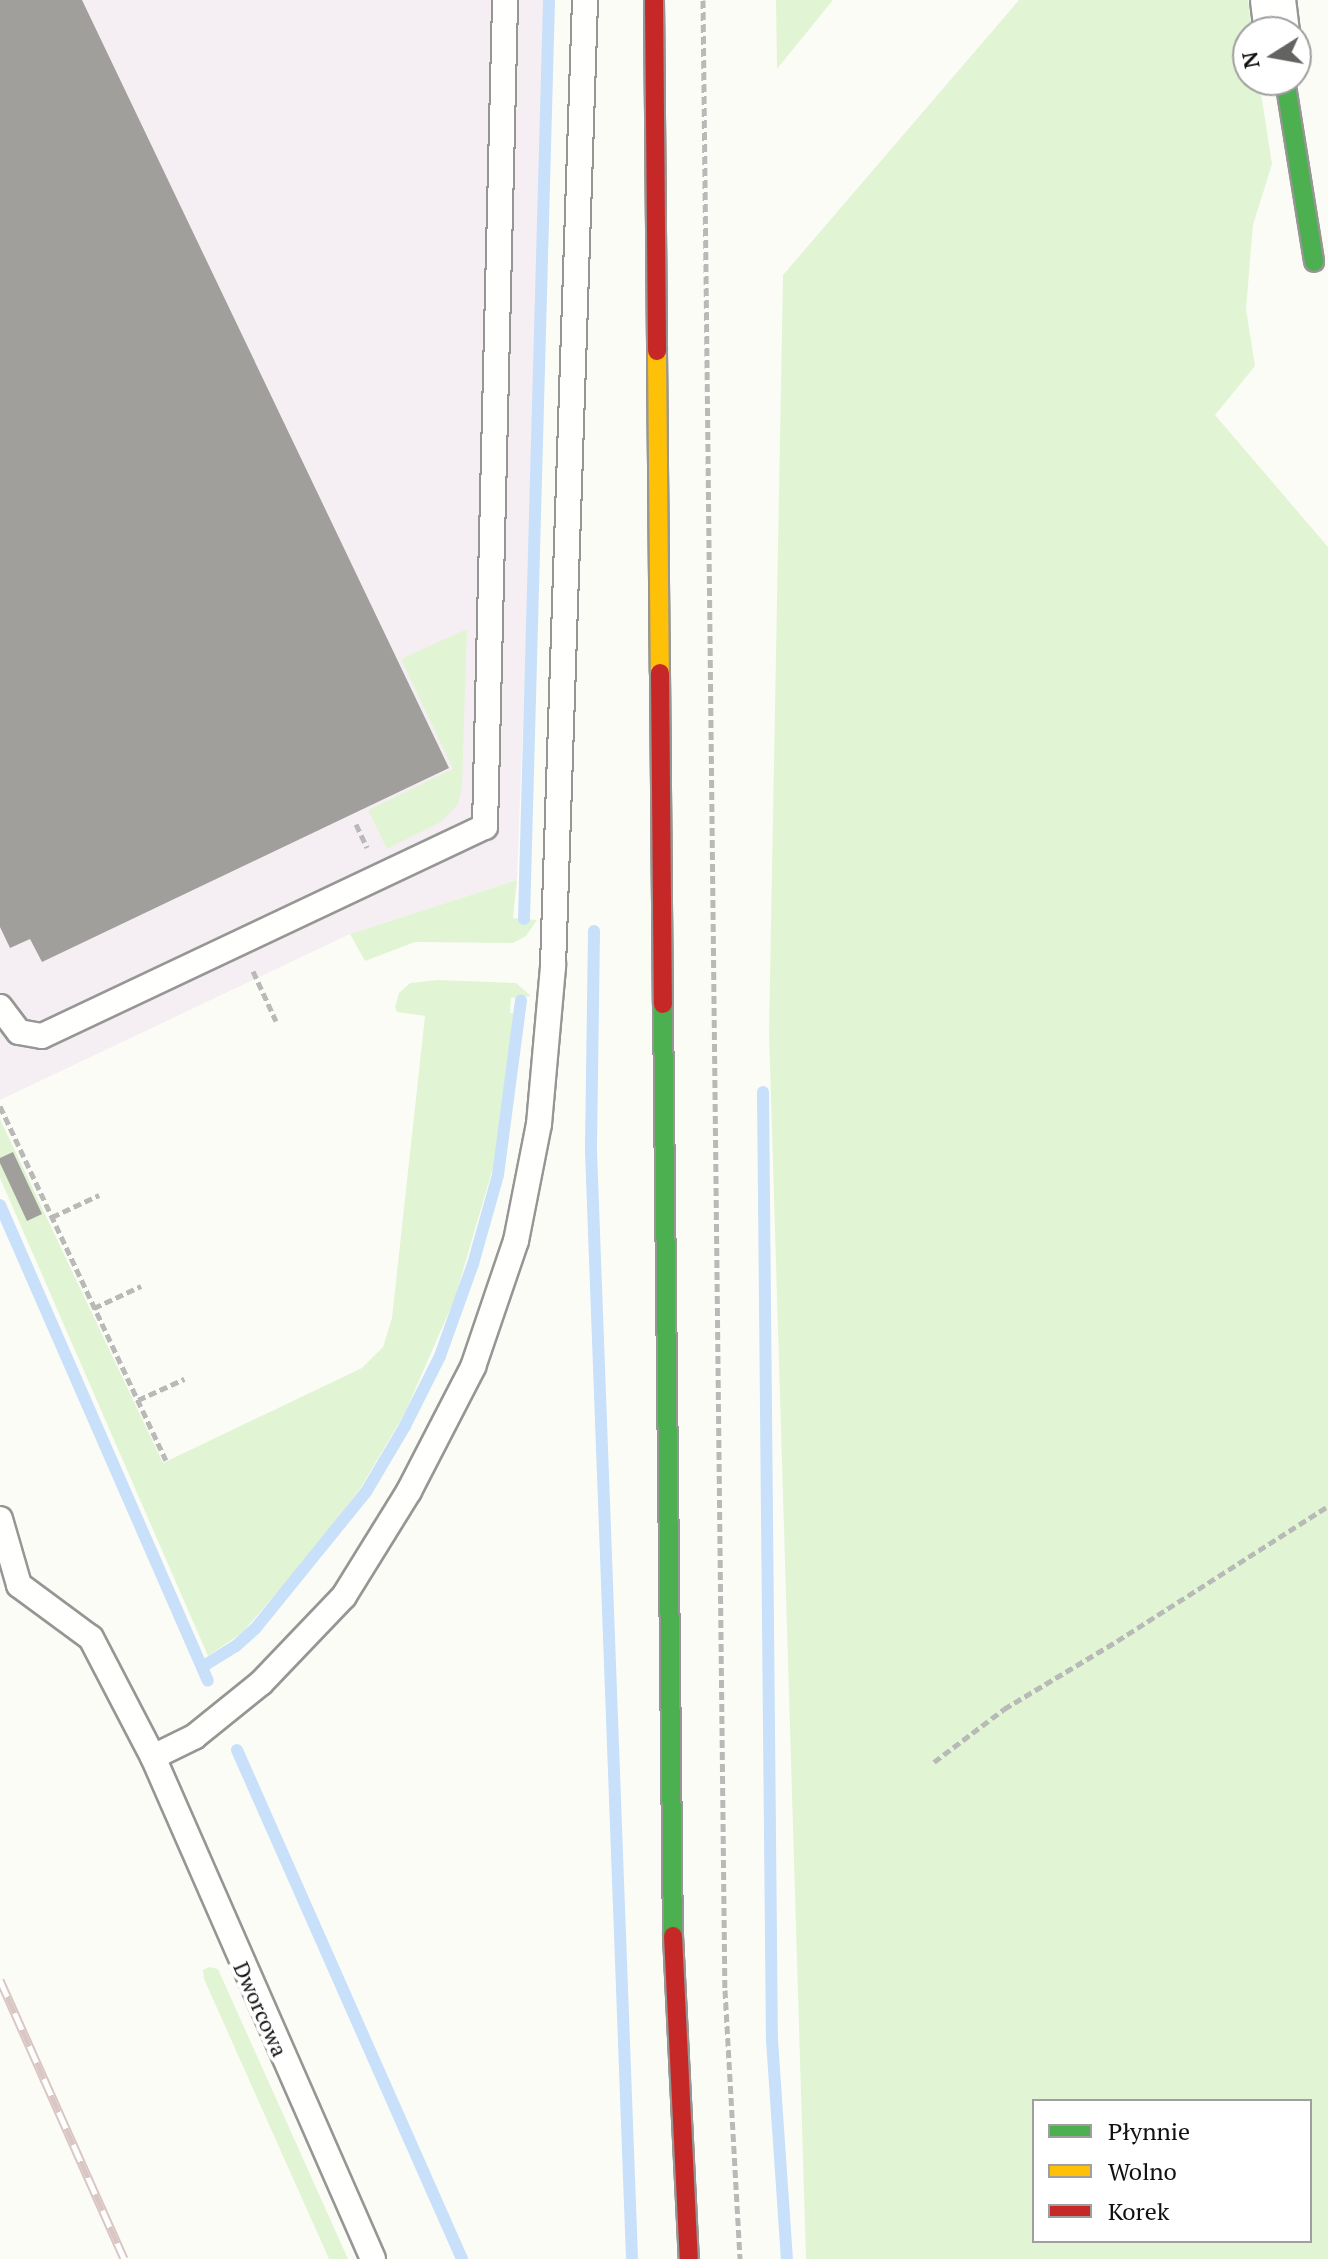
<!DOCTYPE html>
<meta charset="utf-8">
<style>
body{margin:0}
#map{position:relative;width:1328px;height:2259px;overflow:hidden;background:#fcfcf7;font-family:"PT Serif",serif}
div>[style]{position:absolute}
.industrial>*{inset:0;background:#f5eff3}
.green>*{inset:0;background:#e1f5d4}
.stream>*{height:12px;margin:-6px;padding:0 6px;transform-origin:6px;border-radius:6px;background:#c8e0fa}
.building>*{inset:0;background:#a09f9b}
.path>*{height:5px;margin-top:-2.5px;transform-origin:0;background:repeating-linear-gradient(90deg,#b9b9b8 0 8px,transparent 0 12px)}
.roads{filter:drop-shadow(2px 0 #969694) drop-shadow(-2px 0 #969694) drop-shadow(0 2px #969694) drop-shadow(0 -2px #969694)}
.lane>*{height:24px;margin:-12px;padding:0 12px;transform-origin:12px;border-radius:12px;background:#fffffe}
.street>*{height:44px;margin:-22px;padding:0 22px;transform-origin:22px;border-radius:22px;background:#fffffe}
.fast>*{height:18px;margin:-9px;padding:0 9px;transform-origin:9px;border-radius:9px;background:#4caf50}
.slow>*{height:18px;margin:-9px;padding:0 9px;transform-origin:9px;border-radius:9px;background:#ffc107}
.jam>*{height:18px;margin:-9px;padding:0 9px;transform-origin:9px;border-radius:9px;background:#c62828}
.rail>*{height:9px;margin-top:-4.5px;transform-origin:0;background:repeating-linear-gradient(90deg,#fff 0 18px,#dac7c4 0 36px);box-sizing:border-box;border-block:2px solid #dac7c4}
span{translate:-50% -50%;white-space:nowrap;text-align:center;line-height:1.15;-webkit-text-stroke:8px #fff;paint-order:stroke}
.street-label{font-size:22px;color:#101010}
.legend{position:absolute;left:1032px;top:2099px;width:280px;height:144px;box-sizing:border-box;background:#fff;border:2px solid #9f9f9f;margin:0;padding:10px 14px;list-style:none;font-size:24px;color:#101010}
.legend li{display:flex;align-items:center;gap:16px;height:40px}
.legend b{width:40px;border:2px solid #9f9f9f}
.north{position:absolute;left:1232px;top:16px;width:80px;height:80px;box-sizing:border-box;background:#fff;border:2px solid #9f9f9f;border-radius:50%;rotate:259deg;font-size:22px;font-weight:700;line-height:32px;text-align:center;color:#101010}
.north::after{content:'';display:block;margin:auto;width:28px;height:36px;background:#636361;clip-path:polygon(50% 0,100% 100%,50% 72%,0 100%)}
</style>
<div id="map">
<div class="industrial">
<div style="clip-path:polygon(0 0,548px 0,548px 60px,517px 880px,350px 934px,0 1100px)"></div>
</div>
<div class="green">
<div style="clip-path:polygon(776px 0,833px 0,777px 69px)"></div>
<div style="clip-path:polygon(evenodd,1019px 0,1248px 0,1252px 32px,1248px 32px,1248px 80px,1259px 80px,1272px 164px,1253px 225px,1246px 309px,1255px 366px,1215px 415px,1328px 547px,1328px 2259px,806px 2259px,769px 1032px,783px 275px,1019px 0,1310px 2101px,1310px 2241px,1034px 2241px,1034px 2101px,1310px 2101px)"></div>
<div style="clip-path:polygon(467px 629px,462px 787px,458px 804px,441px 822px,387px 849px,368px 810px,453px 769px,401px 659px)"></div>
<div style="clip-path:polygon(517px 880px,513px 918px,537px 920px,526px 936px,513px 943px,415px 942px,365px 961px,350px 934px)"></div>
<div style="clip-path:polygon(438px 980px,516px 983px,531px 996px,511px 998px,510px 1013px,515px 1013px,497px 1154px,455px 1298px,405px 1413px,360px 1489px,312px 1552px,242px 1633px,208px 1656px,0 1178px,0 1119px,163px 1463px,362px 1368px,383px 1347px,392px 1318px,425px 1016px,397px 1012px,395px 1007px,399px 993px,410px 983px)"></div>
<div style="clip-path:polygon(209px 1967px,218px 1969px,348px 2259px,329px 2259px,204px 1979px,203px 1970px)"></div>
</div>
<div class="stream">
<div style="left:524px;top:919px;width:919px;rotate:-88.44deg"></div>
<div style="left:594px;top:931px;width:220px;rotate:90.8deg"></div>
<div style="left:591px;top:1151px;width:1109px;rotate:87.88deg"></div>
<div style="left:763px;top:1092px;width:948px;rotate:89.46deg"></div>
<div style="left:772px;top:2040px;width:220px;rotate:86.1deg"></div>
<div style="left:0;top:1205px;width:519px;rotate:66.4deg"></div>
<div style="left:202px;top:1667px;width:40px;rotate:-32deg"></div>
<div style="left:236px;top:1646px;width:25px;rotate:-42deg"></div>
<div style="left:255px;top:1629px;width:176px;rotate:-51deg"></div>
<div style="left:366px;top:1492px;width:77px;rotate:-59.4deg"></div>
<div style="left:405px;top:1426px;width:78px;rotate:-63.4deg"></div>
<div style="left:440px;top:1356px;width:98px;rotate:-70.3deg"></div>
<div style="left:473px;top:1264px;width:92px;rotate:-74.3deg"></div>
<div style="left:498px;top:1175px;width:176px;rotate:-82.5deg"></div>
<div style="left:237px;top:1750px;width:557px;rotate:66.15deg"></div>
</div>
<div class="building">
<div style="clip-path:polygon(0 0,82px 0,449px 768px,42px 962px,30px 939px,10px 948px,0 927px)"></div>
<div style="clip-path:polygon(13px 1152px,42px 1214px,27px 1221px,0 1163px,0 1158px)"></div>
</div>
<div class="path">
<div style="left:703px;top:0;width:1990px;rotate:89.37deg"></div>
<div style="left:725px;top:1990px;width:269px;rotate:86.8deg"></div>
<div style="left:356px;top:824px;width:26px;rotate:65deg"></div>
<div style="left:253px;top:971px;width:55px;rotate:65.3deg"></div>
<div style="left:0;top:1106px;width:391px;rotate:64.9deg"></div>
<div style="left:52px;top:1217px;width:52px;rotate:-25.1deg"></div>
<div style="left:94px;top:1308px;width:52px;rotate:-25.1deg"></div>
<div style="left:138px;top:1400px;width:51px;rotate:-24.5deg"></div>
<div style="left:934px;top:1762px;width:88px;rotate:-37.1deg"></div>
<div style="left:1004px;top:1709px;width:132px;rotate:-31deg"></div>
<div style="left:1117px;top:1641px;width:250px;rotate:-32.6deg"></div>
</div>
<div class="roads">
<div class="lane">
<div style="left:0;top:1007px;width:31px;rotate:53deg"></div>
<div style="left:19px;top:1032px;width:23px;rotate:10deg"></div>
<div style="left:42px;top:1036px;width:490px;rotate:-25.3deg"></div>
<div style="left:485px;top:827px;width:827px;rotate:-88.61deg"></div>
<div style="left:0;top:1519px;width:69px;rotate:73.9deg"></div>
<div style="left:19px;top:1585px;width:89px;rotate:36.4deg"></div>
<div style="left:91px;top:1638px;width:134px;rotate:62.5deg"></div>
<div style="left:153px;top:1757px;width:548px;rotate:66.33deg"></div>
<div style="left:153px;top:1757px;width:46px;rotate:-26deg"></div>
<div style="left:194px;top:1737px;width:86px;rotate:-38.9deg"></div>
<div style="left:261px;top:1683px;width:120px;rotate:-46.3deg"></div>
<div style="left:344px;top:1596px;width:123px;rotate:-58.2deg"></div>
<div style="left:409px;top:1491px;width:140px;rotate:-62.7deg"></div>
<div style="left:473px;top:1367px;width:133px;rotate:-71.2deg"></div>
<div style="left:516px;top:1241px;width:119px;rotate:-78.9deg"></div>
<div style="left:539px;top:1124px;width:159px;rotate:-84.9deg"></div>
<div style="left:553px;top:966px;width:967px;rotate:-88.1deg"></div>
</div>
<div class="street">
<div style="left:1273px;top:0;width:32px;rotate:83deg"></div>
</div>
<div class="fast">
<div style="left:1285px;top:80px;width:184px;rotate:80.9deg"></div>
<div style="left:663px;top:1004px;width:932px;rotate:89.39deg"></div>
</div>
<div class="slow">
<div style="left:657px;top:351px;width:322px;rotate:89.5deg"></div>
</div>
<div class="jam">
<div style="left:654px;top:0;width:351px;rotate:89.5deg"></div>
<div style="left:660px;top:673px;width:331px;rotate:89.5deg"></div>
<div style="left:673px;top:1936px;width:323px;rotate:87.2deg"></div>
</div>
</div>
<div class="rail">
<div style="left:0;top:1980px;width:305px;rotate:66deg"></div>
</div>
<div class="street-label">
<span style="left:261px;top:2009px;rotate:66deg">Dworcowa</span>
</div>
<ul class="legend">
<li><b style="height:10px;background:#4caf50"></b>Płynnie</li>
<li><b style="height:10px;background:#ffc107"></b>Wolno</li>
<li><b style="height:10px;background:#c62828"></b>Korek</li>
</ul>
<div class="north">N</div>
</div>
